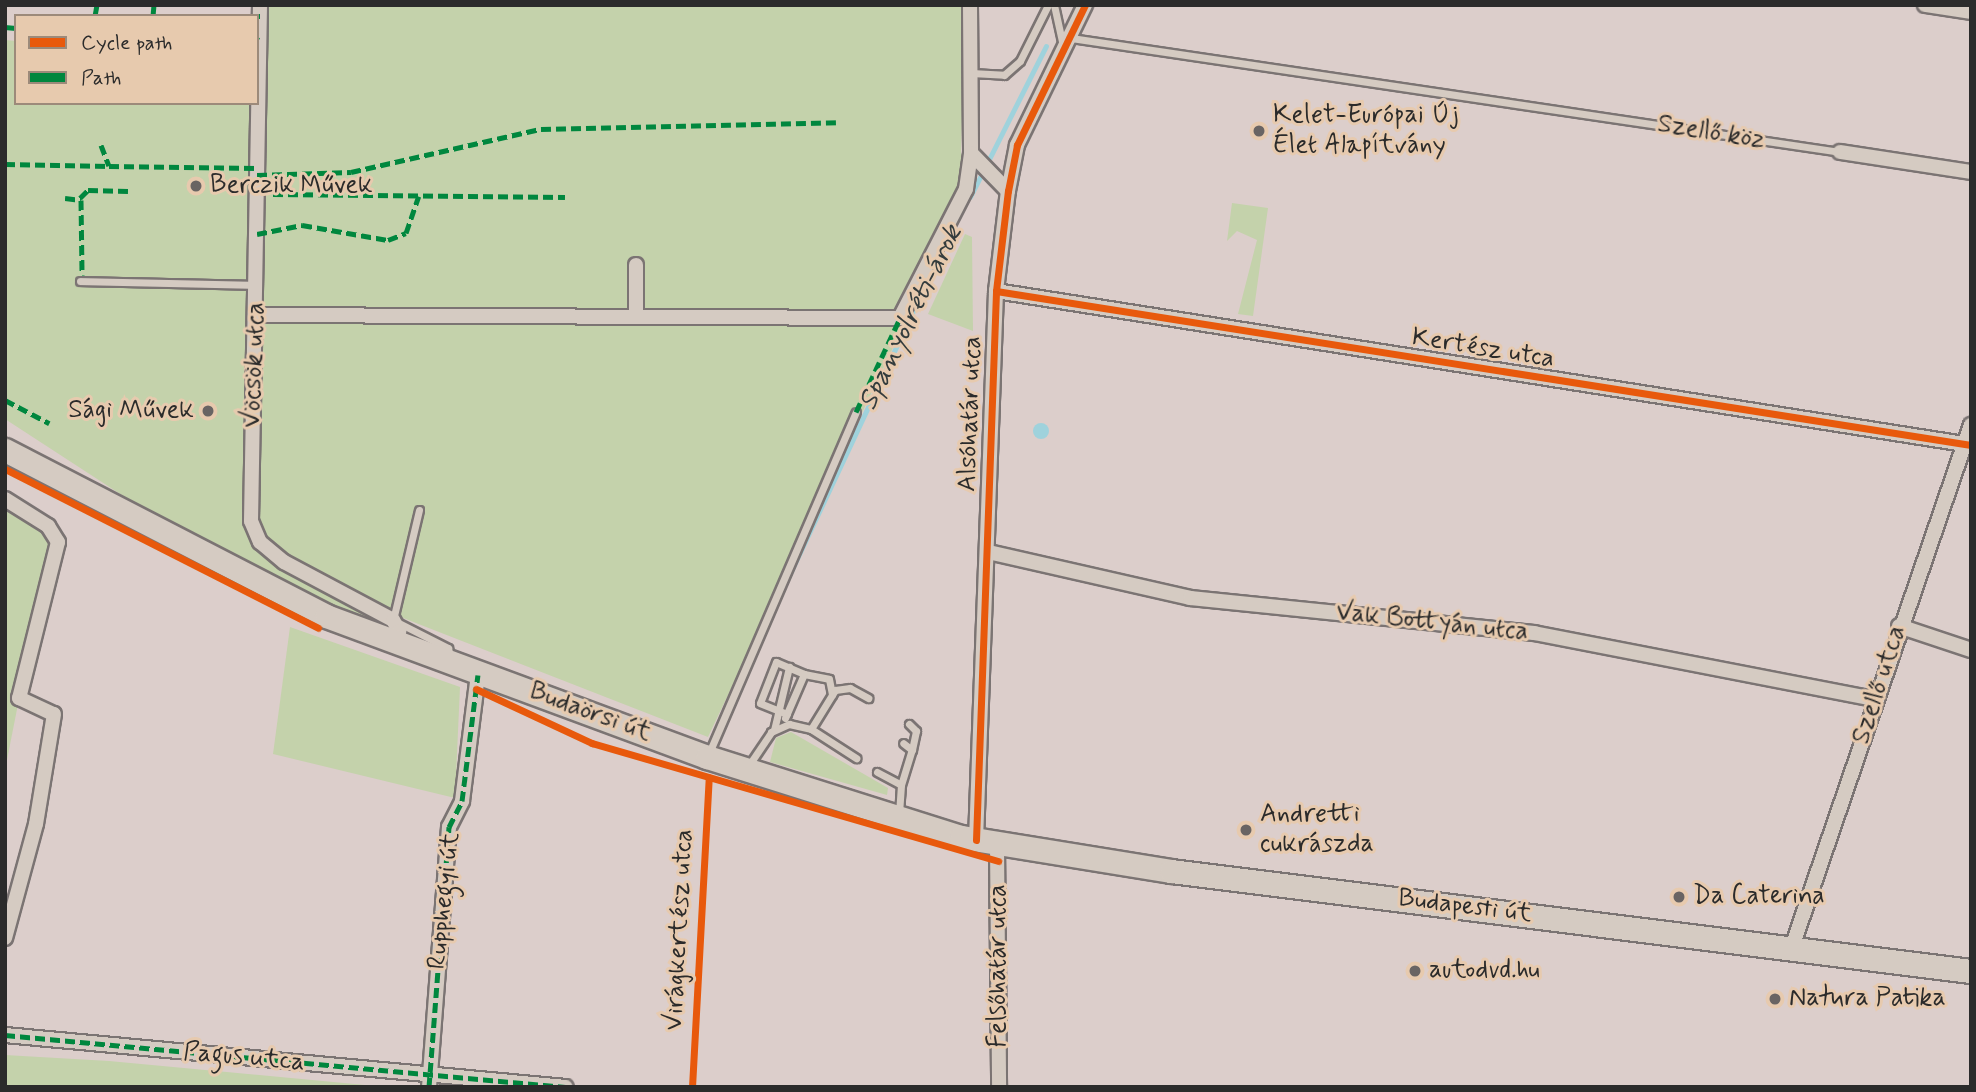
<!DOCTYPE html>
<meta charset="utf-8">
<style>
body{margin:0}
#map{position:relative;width:1976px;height:1092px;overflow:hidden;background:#dccecb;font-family:Mynerve,sans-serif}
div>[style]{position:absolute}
.green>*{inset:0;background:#c4d2ab}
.water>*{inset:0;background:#9fd2dc}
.round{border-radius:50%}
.stream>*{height:5px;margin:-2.5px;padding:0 2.5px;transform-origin:2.5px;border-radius:2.5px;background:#9fd2dc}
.roads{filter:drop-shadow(2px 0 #7b7473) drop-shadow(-2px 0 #7b7473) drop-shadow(0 2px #7b7473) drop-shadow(0 -2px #7b7473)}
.service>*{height:7px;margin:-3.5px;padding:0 3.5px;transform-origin:3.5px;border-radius:3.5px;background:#d5cbc2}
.minor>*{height:14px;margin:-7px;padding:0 7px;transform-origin:7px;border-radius:7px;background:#d5cbc2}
.primary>*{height:23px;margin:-11.5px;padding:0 11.5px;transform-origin:11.5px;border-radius:11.5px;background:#d5cbc2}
.quiet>*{height:5px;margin-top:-2.5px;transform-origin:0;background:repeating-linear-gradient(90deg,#00873e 0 10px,transparent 0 15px)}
.cycleway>*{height:7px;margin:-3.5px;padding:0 3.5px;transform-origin:3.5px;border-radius:3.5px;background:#e8590c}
.dots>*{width:19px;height:19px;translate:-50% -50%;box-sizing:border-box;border:4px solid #e7caae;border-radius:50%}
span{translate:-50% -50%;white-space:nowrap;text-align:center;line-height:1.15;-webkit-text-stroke:6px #e7caae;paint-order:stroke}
.poi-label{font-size:26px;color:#2b2b2b}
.left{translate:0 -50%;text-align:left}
.right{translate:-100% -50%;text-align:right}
.street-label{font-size:26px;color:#2b2b2b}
.water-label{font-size:28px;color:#343c3d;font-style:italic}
.frame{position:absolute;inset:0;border:7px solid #2b2b2b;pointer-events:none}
.legend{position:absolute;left:14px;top:14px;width:245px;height:91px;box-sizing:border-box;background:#e7caae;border:2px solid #9c8a7a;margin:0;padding:9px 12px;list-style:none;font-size:21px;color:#2b2b2b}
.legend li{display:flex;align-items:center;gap:14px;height:35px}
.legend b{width:35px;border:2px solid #9c8a7a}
</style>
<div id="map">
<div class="green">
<div style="clip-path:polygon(267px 5px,965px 5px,961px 153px,975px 175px,708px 737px,398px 616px,351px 605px,386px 627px,346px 611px,154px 516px,5px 419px,5px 40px,16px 41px,16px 103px,257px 103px)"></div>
<div style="clip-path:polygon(1232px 203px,1268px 208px,1253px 316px,1238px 314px,1257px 240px,1237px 231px,1227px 241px)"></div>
<div style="clip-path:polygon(965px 234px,972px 237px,973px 331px,928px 314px)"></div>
<div style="clip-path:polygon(5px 492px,54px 522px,5px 770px)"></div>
<div style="clip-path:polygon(290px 627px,460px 687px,455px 798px,273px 754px)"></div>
<div style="clip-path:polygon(791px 732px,888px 788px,887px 795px,770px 762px,776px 738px)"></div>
<div style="clip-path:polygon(5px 1055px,109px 1061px,386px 1087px,5px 1087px)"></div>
</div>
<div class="water">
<div class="round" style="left:1033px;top:423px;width:16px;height:16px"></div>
</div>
<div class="stream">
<div style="left:970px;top:197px;width:169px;rotate:-63.3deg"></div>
<div style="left:786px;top:582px;width:330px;rotate:-64.9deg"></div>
</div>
<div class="roads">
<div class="service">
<div style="left:1054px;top:5px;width:42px;rotate:77.6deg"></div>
<div style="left:1071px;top:38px;width:777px;rotate:8.43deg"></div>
<div style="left:971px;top:73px;width:33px;rotate:3deg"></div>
<div style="left:1004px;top:75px;width:21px;rotate:-41deg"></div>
<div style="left:1020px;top:61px;width:63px;rotate:-63.4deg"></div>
<div style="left:80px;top:281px;width:177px;rotate:1.3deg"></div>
<div style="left:419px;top:510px;width:113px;rotate:103.3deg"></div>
<div style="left:393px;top:620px;width:62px;rotate:27deg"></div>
<div style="left:448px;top:648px;width:9px;rotate:77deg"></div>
<div style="left:787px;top:714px;width:29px;rotate:-158deg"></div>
<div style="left:760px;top:703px;width:44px;rotate:-68.7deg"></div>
<div style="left:776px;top:662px;width:30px;rotate:23deg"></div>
<div style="left:785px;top:718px;width:48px;rotate:-66.6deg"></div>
<div style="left:804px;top:674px;width:25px;rotate:11deg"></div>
<div style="left:829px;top:679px;width:16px;rotate:79deg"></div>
<div style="left:909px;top:724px;width:10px;rotate:45deg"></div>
<div style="left:916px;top:731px;width:19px;rotate:102deg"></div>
<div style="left:811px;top:729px;width:46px;rotate:-58.4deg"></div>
<div style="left:835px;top:690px;width:15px;rotate:-8deg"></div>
<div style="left:850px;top:688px;width:21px;rotate:29deg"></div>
<div style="left:774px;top:730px;width:65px;rotate:-76.6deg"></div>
<div style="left:709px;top:753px;width:371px;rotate:-66.7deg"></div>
<div style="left:749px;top:765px;width:40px;rotate:-56deg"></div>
<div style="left:771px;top:732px;width:20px;rotate:-24deg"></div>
<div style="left:789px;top:724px;width:23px;rotate:13deg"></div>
<div style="left:811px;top:729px;width:54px;rotate:32.8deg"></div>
<div style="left:877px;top:772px;width:27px;rotate:28deg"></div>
<div style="left:901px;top:785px;width:29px;rotate:94deg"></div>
<div style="left:901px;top:785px;width:37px;rotate:-73deg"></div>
<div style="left:912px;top:750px;width:11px;rotate:-142deg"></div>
</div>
<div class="minor">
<div style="left:260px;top:5px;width:516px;rotate:91deg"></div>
<div style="left:251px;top:521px;width:23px;rotate:67deg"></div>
<div style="left:260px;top:542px;width:31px;rotate:40deg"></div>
<div style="left:284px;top:562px;width:123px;rotate:28deg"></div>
<div style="left:393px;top:620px;width:13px;rotate:61deg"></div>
<div style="left:399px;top:631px;width:13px;rotate:103deg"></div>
<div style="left:970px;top:5px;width:148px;rotate:89.6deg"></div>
<div style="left:971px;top:153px;width:53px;rotate:45.8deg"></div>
<div style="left:1925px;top:5px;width:47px;rotate:8.7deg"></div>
<div style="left:1840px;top:152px;width:133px;rotate:8.7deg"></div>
<div style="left:996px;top:291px;width:987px;rotate:8.98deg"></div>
<div style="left:256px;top:315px;width:644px;rotate:0.27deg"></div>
<div style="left:900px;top:318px;width:145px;rotate:-62.9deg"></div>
<div style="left:966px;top:189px;width:36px;rotate:-82deg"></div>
<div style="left:636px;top:317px;width:52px;rotate:-90deg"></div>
<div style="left:5px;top:499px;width:51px;rotate:32.1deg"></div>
<div style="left:48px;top:526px;width:19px;rotate:58deg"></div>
<div style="left:58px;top:542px;width:161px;rotate:104deg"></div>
<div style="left:19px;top:698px;width:38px;rotate:25deg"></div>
<div style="left:54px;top:714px;width:111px;rotate:99.3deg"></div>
<div style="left:36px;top:824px;width:118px;rotate:105.2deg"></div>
<div style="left:988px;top:552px;width:207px;rotate:12.8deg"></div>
<div style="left:1190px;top:598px;width:346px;rotate:5.8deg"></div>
<div style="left:1534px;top:633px;width:347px;rotate:11deg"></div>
<div style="left:1899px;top:626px;width:76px;rotate:18.4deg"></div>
<div style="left:976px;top:840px;width:549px;rotate:-87.91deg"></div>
<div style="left:996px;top:291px;width:101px;rotate:-83.2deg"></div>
<div style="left:1008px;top:191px;width:47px;rotate:-78.9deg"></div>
<div style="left:1017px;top:145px;width:156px;rotate:-64.1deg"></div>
<div style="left:997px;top:846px;width:241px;rotate:89.5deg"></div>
<div style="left:1792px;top:947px;width:552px;rotate:-71.07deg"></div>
<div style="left:5px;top:1035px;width:563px;rotate:5.3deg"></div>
<div style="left:429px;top:1087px;width:261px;rotate:-85.6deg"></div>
<div style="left:449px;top:827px;width:29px;rotate:-63deg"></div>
<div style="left:462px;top:801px;width:127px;rotate:-82.8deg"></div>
</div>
<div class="primary">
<div style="left:5px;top:450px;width:361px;rotate:27.3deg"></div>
<div style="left:326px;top:616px;width:406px;rotate:20.3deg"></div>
<div style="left:707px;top:757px;width:266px;rotate:17.5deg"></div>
<div style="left:961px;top:837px;width:213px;rotate:9.2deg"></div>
<div style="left:1171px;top:871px;width:806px;rotate:7.13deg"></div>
</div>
</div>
<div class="quiet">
<div style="left:95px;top:16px;width:11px;rotate:-80deg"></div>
<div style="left:153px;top:16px;width:11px;rotate:-85deg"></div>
<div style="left:242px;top:16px;width:18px"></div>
<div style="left:5px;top:27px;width:11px;rotate:5deg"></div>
<div style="left:257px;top:39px;width:2px;rotate:27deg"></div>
<div style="left:101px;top:145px;width:22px;rotate:69deg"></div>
<div style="left:109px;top:166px;width:148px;rotate:0.8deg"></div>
<div style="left:5px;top:164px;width:104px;rotate:1.1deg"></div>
<div style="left:257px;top:175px;width:94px;rotate:-1.8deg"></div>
<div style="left:351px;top:172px;width:195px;rotate:-12.8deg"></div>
<div style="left:541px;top:129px;width:298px;rotate:-1.3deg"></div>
<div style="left:273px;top:194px;width:292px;rotate:0.6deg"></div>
<div style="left:65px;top:198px;width:16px;rotate:7deg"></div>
<div style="left:81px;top:200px;width:75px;rotate:89.2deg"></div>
<div style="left:80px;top:198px;width:11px;rotate:-45deg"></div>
<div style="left:88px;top:190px;width:40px;rotate:1.4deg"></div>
<div style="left:257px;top:234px;width:46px;rotate:-11.3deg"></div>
<div style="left:302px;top:225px;width:87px;rotate:9.9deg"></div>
<div style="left:388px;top:240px;width:19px;rotate:-21deg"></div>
<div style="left:406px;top:233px;width:39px;rotate:-71deg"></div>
<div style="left:5px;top:400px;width:50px;rotate:27.6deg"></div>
<div style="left:856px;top:412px;width:104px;rotate:-64.9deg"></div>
<div style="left:5px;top:1035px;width:563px;rotate:5.3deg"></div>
<div style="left:429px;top:1087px;width:261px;rotate:-85.6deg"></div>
<div style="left:449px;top:827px;width:29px;rotate:-63deg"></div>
<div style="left:462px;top:801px;width:127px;rotate:-82.8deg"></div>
</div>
<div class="cycleway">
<div style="left:996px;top:291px;width:987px;rotate:8.98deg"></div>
<div style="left:5px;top:469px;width:351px;rotate:26.9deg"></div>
<div style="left:476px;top:689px;width:128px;rotate:25deg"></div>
<div style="left:592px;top:743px;width:423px;rotate:16.2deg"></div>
<div style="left:976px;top:840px;width:549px;rotate:-87.91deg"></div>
<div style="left:996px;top:291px;width:101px;rotate:-83.2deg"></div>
<div style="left:1008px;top:191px;width:47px;rotate:-78.9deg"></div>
<div style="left:1017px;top:145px;width:156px;rotate:-64.1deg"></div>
<div style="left:692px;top:1087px;width:310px;rotate:-86.9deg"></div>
</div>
<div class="dots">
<div style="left:1259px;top:131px;background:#696463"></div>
<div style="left:196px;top:186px;background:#696463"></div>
<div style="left:208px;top:411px;background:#696463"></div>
<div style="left:1246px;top:830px;background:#696463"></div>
<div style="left:1679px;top:897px;background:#696463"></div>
<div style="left:1415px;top:971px;background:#696463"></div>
<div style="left:1775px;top:999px;background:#696463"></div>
</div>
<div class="poi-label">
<span class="left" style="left:1273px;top:131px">Kelet-Európai Új<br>Élet Alapítvány</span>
<span class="left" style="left:210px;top:186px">Berczik Művek</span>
<span class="right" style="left:194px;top:411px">Sági Művek</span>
<span class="left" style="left:1260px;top:830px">Andretti<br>cukrászda</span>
<span class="left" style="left:1693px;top:897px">Da Caterina</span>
<span class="left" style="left:1429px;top:971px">autodvd.hu</span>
<span class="left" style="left:1789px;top:999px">Natura Patika</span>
</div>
<div class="street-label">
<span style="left:1711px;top:133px;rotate:9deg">Szellő köz</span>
<span style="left:1483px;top:349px;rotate:9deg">Kertész utca</span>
<span style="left:255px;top:365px;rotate:-88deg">Vöcsök utca</span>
<span style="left:971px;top:414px;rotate:-88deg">Alsóhatár utca</span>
<span style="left:1432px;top:623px;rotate:6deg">Vak Bottyán utca</span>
<span style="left:1880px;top:685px;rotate:-72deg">Szellő utca</span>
<span style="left:590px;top:713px;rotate:20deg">Budaörsi út</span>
<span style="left:445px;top:901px;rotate:-84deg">Rupphegyi út</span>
<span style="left:1465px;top:907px;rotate:7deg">Budapesti út</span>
<span style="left:680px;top:930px;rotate:-87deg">Virágkertész utca</span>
<span style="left:999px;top:966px;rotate:-90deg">Felsőhatár utca</span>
<span style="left:244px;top:1058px;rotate:5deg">Pagus utca</span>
</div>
<div class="water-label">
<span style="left:911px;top:318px;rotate:-64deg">Spanyolréti-árok</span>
</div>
<div class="frame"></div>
<ul class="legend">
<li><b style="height:9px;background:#e8590c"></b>Cycle path</li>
<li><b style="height:9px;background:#00873e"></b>Path</li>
</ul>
</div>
